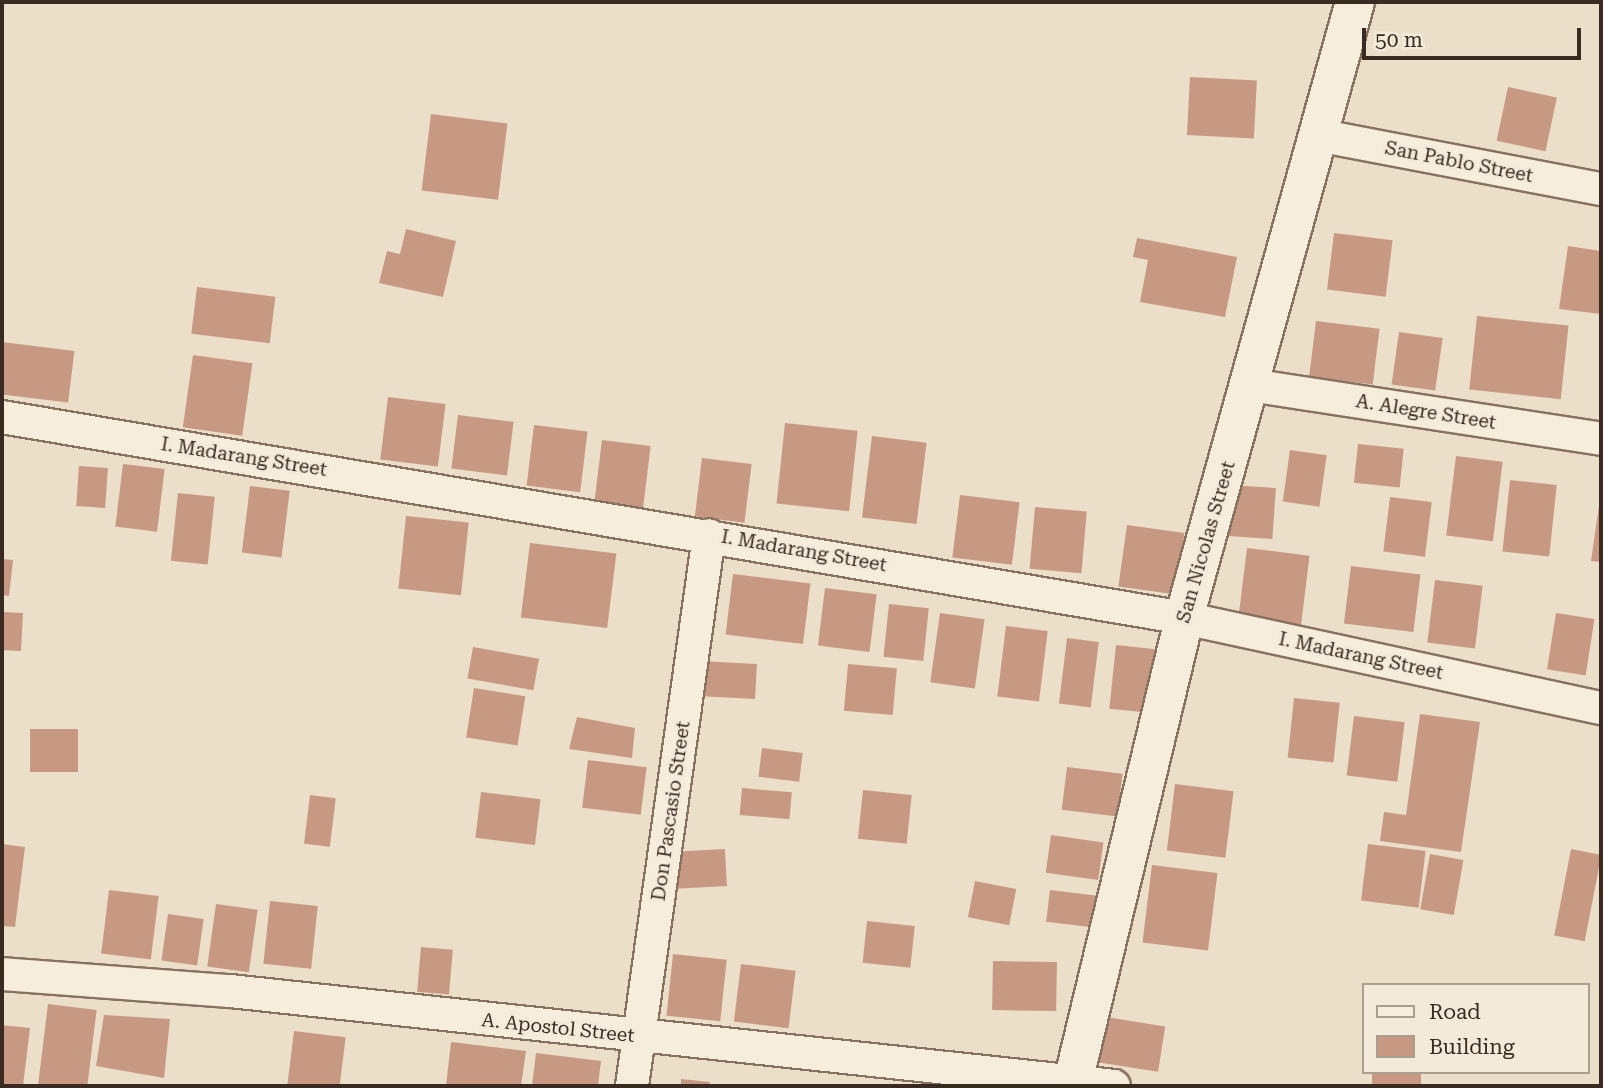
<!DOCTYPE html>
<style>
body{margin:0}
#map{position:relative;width:1603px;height:1088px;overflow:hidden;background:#ecdfca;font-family:"Roboto Serif",serif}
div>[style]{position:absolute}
.building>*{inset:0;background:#c79983;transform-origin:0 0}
.roads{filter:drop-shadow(2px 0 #87715f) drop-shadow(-2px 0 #87715f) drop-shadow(0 2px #87715f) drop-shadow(0 -2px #87715f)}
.minor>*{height:32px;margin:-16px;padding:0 16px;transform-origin:16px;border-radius:16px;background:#f7eddd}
.tertiary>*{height:38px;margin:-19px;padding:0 19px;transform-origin:19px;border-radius:19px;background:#f7eddd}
span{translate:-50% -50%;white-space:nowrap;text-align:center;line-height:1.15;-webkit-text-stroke:5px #f4ead9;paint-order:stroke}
.street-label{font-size:19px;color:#392b22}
.frame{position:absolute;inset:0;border:4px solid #392b22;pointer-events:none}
.legend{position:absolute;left:1362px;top:983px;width:228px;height:91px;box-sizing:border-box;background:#f4ead9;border:2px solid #a99e90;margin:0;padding:9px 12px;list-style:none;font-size:21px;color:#392b22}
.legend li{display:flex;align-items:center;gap:14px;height:35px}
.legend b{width:35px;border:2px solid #a99e90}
.scale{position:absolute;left:1362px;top:28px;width:219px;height:32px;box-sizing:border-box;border:4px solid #392b22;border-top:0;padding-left:9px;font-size:21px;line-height:24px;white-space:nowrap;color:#392b22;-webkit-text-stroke:5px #f4ead9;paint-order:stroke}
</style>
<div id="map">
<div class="building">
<div style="left:1190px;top:77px;width:67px;height:58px;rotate:3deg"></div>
<div style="left:1508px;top:87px;width:50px;height:55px;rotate:12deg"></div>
<div style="left:431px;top:114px;width:77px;height:77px;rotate:7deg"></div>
<div style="clip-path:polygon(406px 229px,456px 241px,443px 297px,379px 283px,387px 251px,400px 254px)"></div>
<div style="left:1334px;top:233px;width:59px;height:57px;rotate:7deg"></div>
<div style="clip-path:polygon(1137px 238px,1237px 257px,1225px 317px,1140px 302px,1148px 260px,1133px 257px)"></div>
<div style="clip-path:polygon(1568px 246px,1601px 251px,1601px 314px,1559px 309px)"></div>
<div style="left:197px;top:287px;width:79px;height:47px;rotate:7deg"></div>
<div style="left:1477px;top:316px;width:92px;height:74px;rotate:6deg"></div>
<div style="left:1316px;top:321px;width:64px;height:56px;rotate:7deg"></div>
<div style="left:1399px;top:332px;width:44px;height:53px;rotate:8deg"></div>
<div style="left:2px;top:342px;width:73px;height:52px;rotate:7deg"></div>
<div style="left:193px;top:355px;width:60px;height:73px;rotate:8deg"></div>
<div style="left:388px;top:397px;width:58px;height:63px;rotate:7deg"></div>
<div style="left:458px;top:415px;width:56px;height:54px;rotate:7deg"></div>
<div style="left:785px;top:423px;width:73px;height:81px;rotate:6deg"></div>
<div style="left:534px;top:425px;width:54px;height:61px;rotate:7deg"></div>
<div style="left:872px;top:436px;width:55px;height:82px;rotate:7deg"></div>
<div style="left:602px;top:440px;width:49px;height:62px;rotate:7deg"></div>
<div style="left:1358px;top:444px;width:46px;height:39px;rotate:6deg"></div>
<div style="left:1290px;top:450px;width:37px;height:52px;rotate:8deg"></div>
<div style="left:1456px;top:456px;width:47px;height:80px;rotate:7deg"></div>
<div style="left:702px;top:458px;width:50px;height:59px;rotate:7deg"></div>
<div style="left:123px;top:464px;width:42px;height:63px;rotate:7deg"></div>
<div style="left:79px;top:466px;width:29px;height:40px;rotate:4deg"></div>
<div style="left:1510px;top:480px;width:47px;height:72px;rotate:6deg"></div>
<div style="left:1231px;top:485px;width:45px;height:51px;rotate:4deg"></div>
<div style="left:250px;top:486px;width:40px;height:67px;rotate:7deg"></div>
<div style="clip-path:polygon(1601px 492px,1601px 562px,1591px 561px)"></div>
<div style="left:178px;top:493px;width:37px;height:68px;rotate:6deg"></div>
<div style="left:960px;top:495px;width:60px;height:63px;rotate:7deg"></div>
<div style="left:1390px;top:497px;width:42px;height:55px;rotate:7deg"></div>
<div style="left:1035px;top:507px;width:52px;height:62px;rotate:5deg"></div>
<div style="left:406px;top:516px;width:63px;height:73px;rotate:6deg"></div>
<div style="left:1127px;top:525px;width:58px;height:62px;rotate:8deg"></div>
<div style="left:530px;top:543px;width:87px;height:75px;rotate:7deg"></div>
<div style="left:1247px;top:548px;width:63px;height:70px;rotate:7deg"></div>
<div style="clip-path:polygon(2px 559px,13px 560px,9px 596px,2px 595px)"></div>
<div style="left:1351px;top:566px;width:70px;height:58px;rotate:7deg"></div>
<div style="left:733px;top:574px;width:78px;height:61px;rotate:7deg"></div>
<div style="left:1435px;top:580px;width:48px;height:63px;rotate:7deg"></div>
<div style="left:825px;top:588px;width:52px;height:58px;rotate:7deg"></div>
<div style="left:889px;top:604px;width:40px;height:53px;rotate:6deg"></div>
<div style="left:2px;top:612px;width:21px;height:38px;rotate:3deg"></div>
<div style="left:940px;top:613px;width:45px;height:70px;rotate:8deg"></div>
<div style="left:1556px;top:613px;width:39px;height:57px;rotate:9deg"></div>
<div style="left:1006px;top:626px;width:42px;height:71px;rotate:7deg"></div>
<div style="left:1067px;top:638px;width:32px;height:66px;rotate:7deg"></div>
<div style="left:1116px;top:645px;width:47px;height:64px;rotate:6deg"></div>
<div style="left:473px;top:647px;width:67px;height:32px;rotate:10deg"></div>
<div style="left:699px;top:661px;width:58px;height:35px;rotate:3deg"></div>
<div style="left:848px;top:664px;width:49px;height:47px;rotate:5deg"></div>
<div style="left:474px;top:688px;width:52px;height:50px;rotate:9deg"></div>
<div style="left:1294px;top:698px;width:46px;height:60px;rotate:6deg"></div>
<div style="clip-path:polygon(1420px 714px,1480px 722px,1461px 852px,1380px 841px,1384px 812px,1406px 815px)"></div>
<div style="left:1354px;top:716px;width:51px;height:60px;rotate:7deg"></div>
<div style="clip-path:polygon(577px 717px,635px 728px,632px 758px,569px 749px)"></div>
<div style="left:30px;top:729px;width:48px;height:43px"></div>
<div style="left:762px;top:748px;width:41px;height:29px;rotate:7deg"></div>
<div style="left:588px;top:760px;width:59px;height:48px;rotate:7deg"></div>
<div style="left:1067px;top:767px;width:56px;height:43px;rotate:7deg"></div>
<div style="left:1175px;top:784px;width:59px;height:67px;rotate:7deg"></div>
<div style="left:742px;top:788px;width:50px;height:27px;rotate:5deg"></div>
<div style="left:863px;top:790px;width:49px;height:49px;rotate:6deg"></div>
<div style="left:481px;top:792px;width:60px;height:46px;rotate:7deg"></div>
<div style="left:310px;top:795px;width:26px;height:49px;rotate:7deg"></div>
<div style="left:1051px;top:835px;width:53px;height:38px;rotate:8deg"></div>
<div style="clip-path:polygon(2px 844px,25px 847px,15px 927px,2px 926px)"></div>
<div style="left:1368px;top:844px;width:58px;height:57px;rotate:7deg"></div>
<div style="left:725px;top:849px;width:37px;height:56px;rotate:87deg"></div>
<div style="left:1571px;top:849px;width:31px;height:88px;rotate:11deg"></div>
<div style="left:1430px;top:854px;width:34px;height:56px;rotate:10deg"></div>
<div style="left:1152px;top:865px;width:66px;height:78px;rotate:7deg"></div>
<div style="left:975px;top:881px;width:42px;height:37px;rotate:11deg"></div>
<div style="left:109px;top:890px;width:50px;height:64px;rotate:7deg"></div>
<div style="left:1050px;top:890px;width:48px;height:32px;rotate:7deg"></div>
<div style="left:270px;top:901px;width:48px;height:63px;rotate:6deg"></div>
<div style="left:216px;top:904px;width:42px;height:63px;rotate:8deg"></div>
<div style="left:168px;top:914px;width:36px;height:47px;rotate:8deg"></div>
<div style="left:867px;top:921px;width:48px;height:42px;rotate:6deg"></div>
<div style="left:421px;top:947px;width:32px;height:45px;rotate:5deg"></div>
<div style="left:673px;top:954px;width:54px;height:62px;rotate:6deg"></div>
<div style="left:993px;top:961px;width:64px;height:49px;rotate:1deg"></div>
<div style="left:741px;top:964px;width:55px;height:58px;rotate:7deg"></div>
<div style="left:48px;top:1004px;width:49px;height:83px;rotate:7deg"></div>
<div style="clip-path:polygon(104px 1015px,170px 1019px,164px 1078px,96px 1066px)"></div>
<div style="left:1106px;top:1017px;width:60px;height:46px;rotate:9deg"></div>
<div style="clip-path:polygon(2px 1025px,30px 1028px,23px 1086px,2px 1086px)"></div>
<div style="left:294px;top:1031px;width:52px;height:55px;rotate:7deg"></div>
<div style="clip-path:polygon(451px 1042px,526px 1051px,521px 1086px,446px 1086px)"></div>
<div style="clip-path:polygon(536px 1053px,601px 1061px,598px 1086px,532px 1086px)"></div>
<div style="left:1372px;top:1072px;width:49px;height:14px"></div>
<div style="clip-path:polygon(681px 1079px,710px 1082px,709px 1086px,681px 1086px)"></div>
</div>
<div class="roads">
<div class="minor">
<div style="left:1317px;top:135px;width:289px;rotate:10.8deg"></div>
<div style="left:1250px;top:385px;width:355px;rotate:8.7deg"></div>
<div style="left:2px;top:417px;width:1199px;rotate:9.65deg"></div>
<div style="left:1184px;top:618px;width:427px;rotate:12.2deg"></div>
<div style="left:2px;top:974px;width:229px;rotate:4.3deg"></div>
<div style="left:230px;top:991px;width:889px;rotate:6.13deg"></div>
<div style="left:632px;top:1086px;width:556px;rotate:-82.04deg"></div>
</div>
<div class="tertiary">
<div style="left:1072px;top:1086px;width:481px;rotate:-76.5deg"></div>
<div style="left:1184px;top:618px;width:639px;rotate:-74.49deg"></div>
</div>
</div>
<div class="street-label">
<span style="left:1459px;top:162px;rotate:11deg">San Pablo Street</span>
<span style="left:1426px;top:412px;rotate:9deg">A. Alegre Street</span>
<span style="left:244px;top:457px;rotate:9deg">I. Madarang Street</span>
<span style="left:1206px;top:542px;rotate:-74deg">San Nicolas Street</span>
<span style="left:804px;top:551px;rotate:10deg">I. Madarang Street</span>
<span style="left:1361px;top:656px;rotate:12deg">I. Madarang Street</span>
<span style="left:671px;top:811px;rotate:-82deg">Don Pascasio Street</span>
<span style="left:558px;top:1028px;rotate:6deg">A. Apostol Street</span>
</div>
<div class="frame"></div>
<ul class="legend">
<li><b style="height:9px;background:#f7eddd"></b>Road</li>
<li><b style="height:19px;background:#c79983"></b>Building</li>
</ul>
<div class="scale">50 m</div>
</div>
